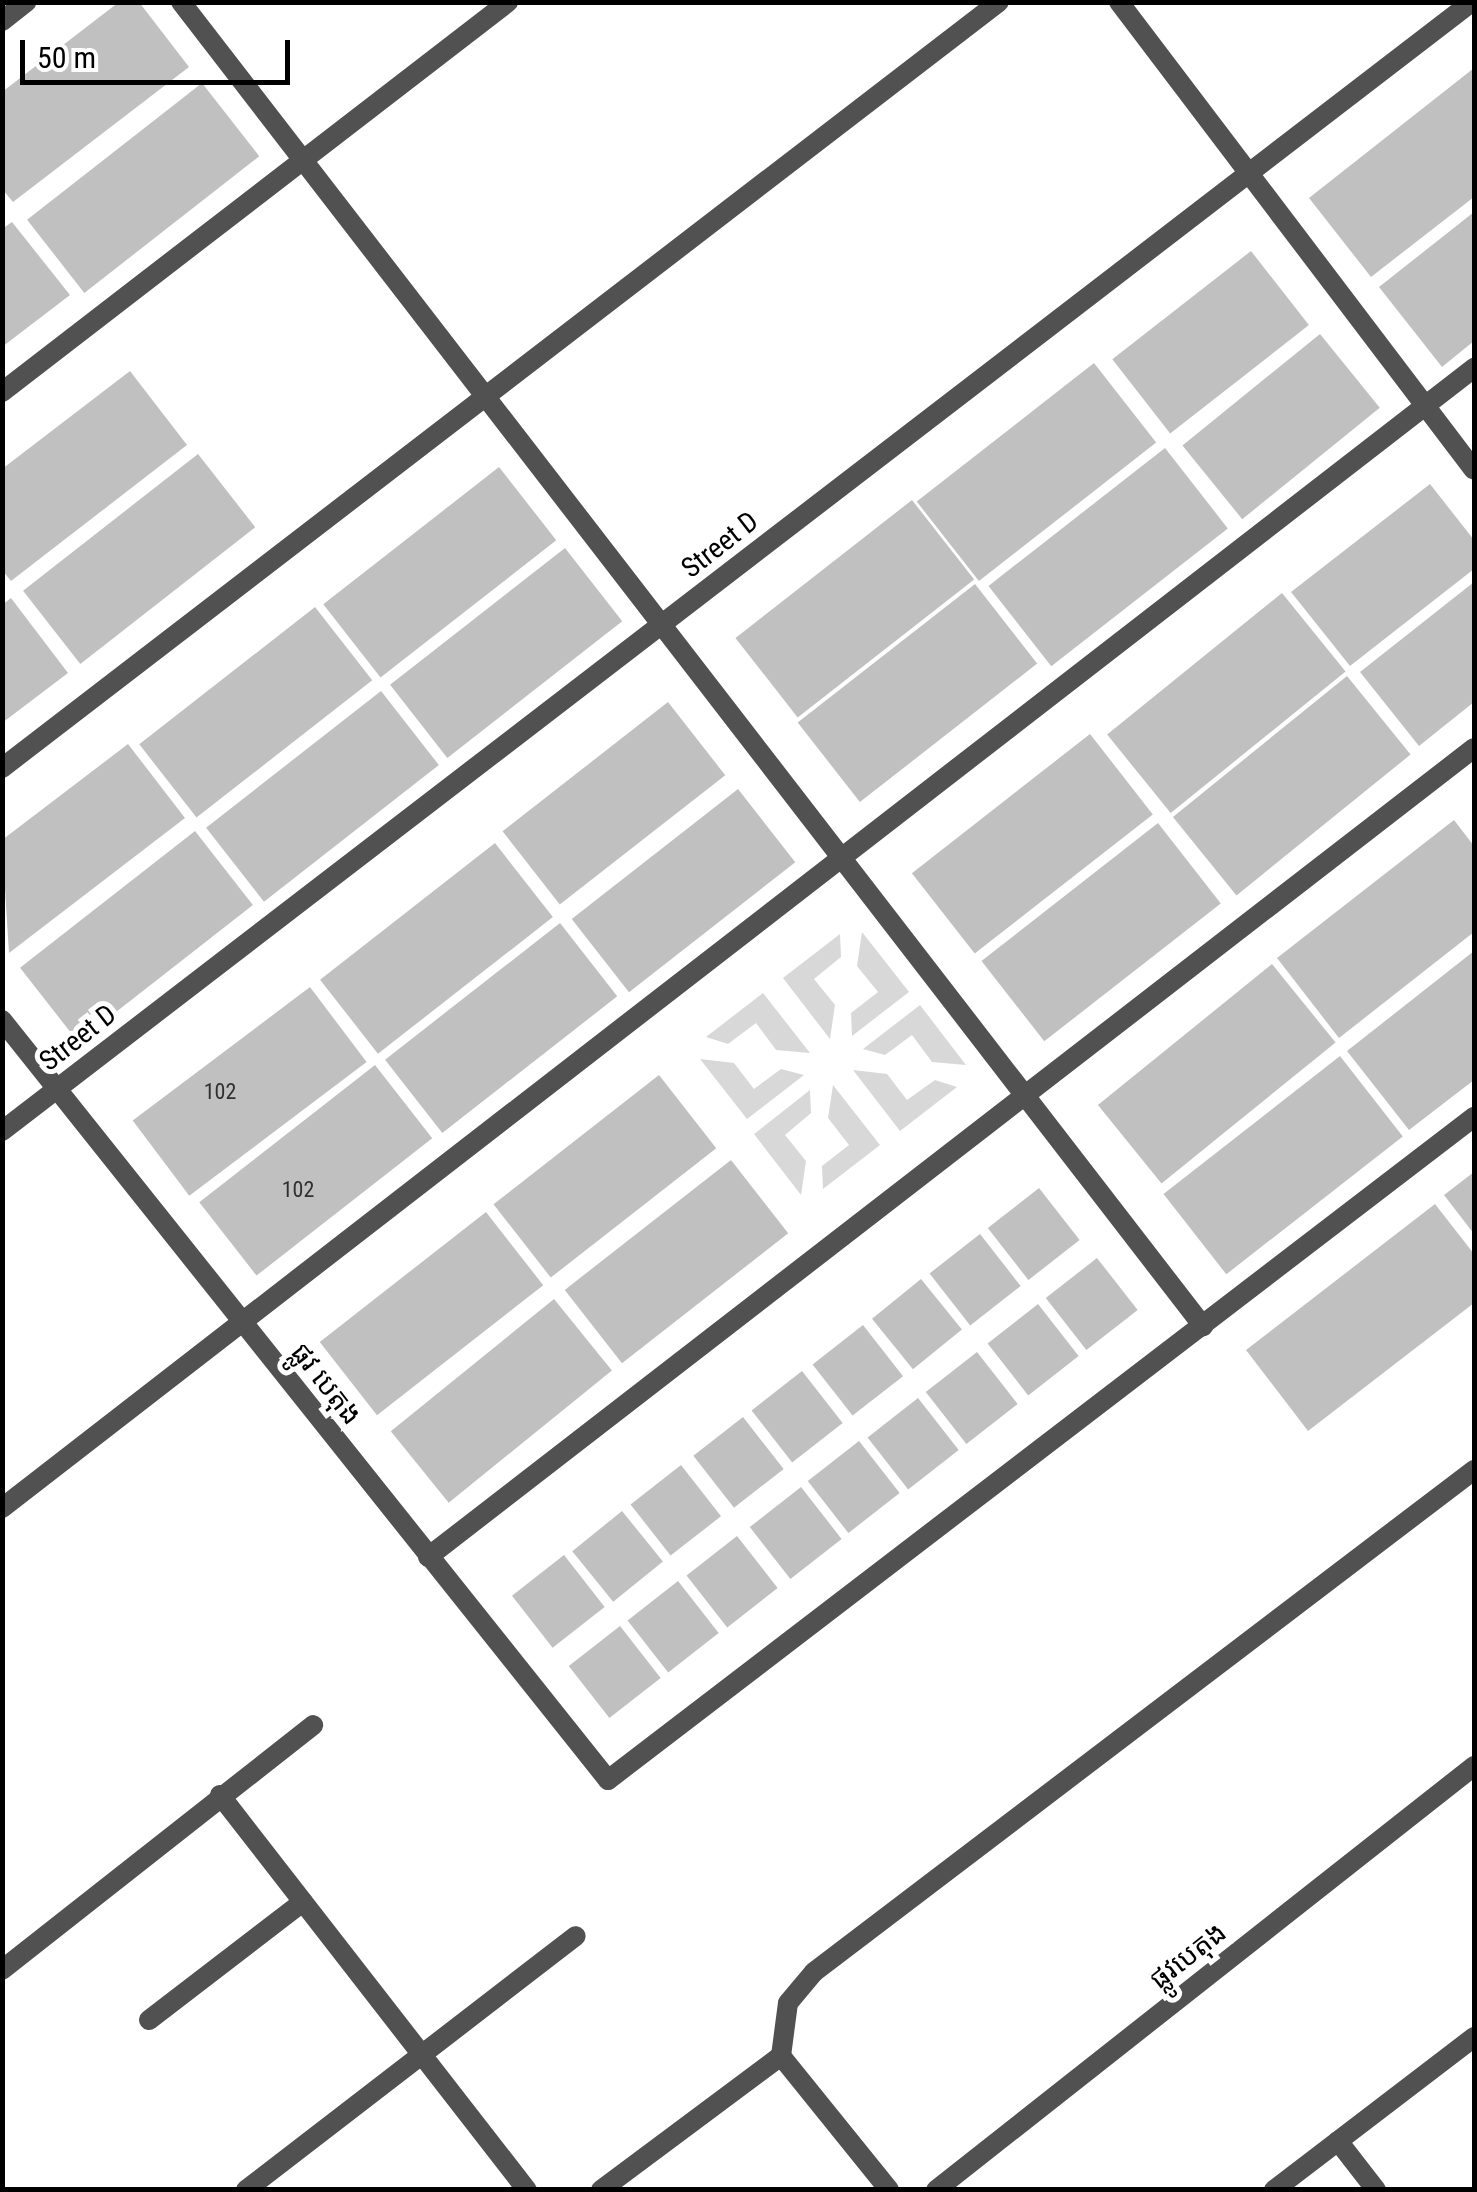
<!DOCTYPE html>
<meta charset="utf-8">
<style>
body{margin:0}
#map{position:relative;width:1477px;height:2192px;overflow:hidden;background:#fff;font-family:"Roboto Condensed","Noto Sans Khmer",sans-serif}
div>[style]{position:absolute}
.green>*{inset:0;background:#d8d8d8}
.building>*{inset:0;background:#c0c0c0;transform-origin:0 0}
.street>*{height:20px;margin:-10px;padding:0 10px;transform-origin:10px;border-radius:10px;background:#515151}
span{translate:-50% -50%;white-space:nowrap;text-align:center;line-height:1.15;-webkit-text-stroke:10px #fff;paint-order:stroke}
.number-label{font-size:22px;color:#303030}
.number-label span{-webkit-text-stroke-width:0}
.street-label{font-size:28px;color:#000}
.frame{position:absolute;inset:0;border:5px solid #000;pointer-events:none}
.scale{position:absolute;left:20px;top:40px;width:270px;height:45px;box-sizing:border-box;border:5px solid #000;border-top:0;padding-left:12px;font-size:30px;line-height:35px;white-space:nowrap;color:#000;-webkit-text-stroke:8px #fff;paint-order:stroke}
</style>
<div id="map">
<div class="green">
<div style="clip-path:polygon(862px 932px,909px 992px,852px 1036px,851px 1013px,878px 992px,857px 966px)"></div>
<div style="clip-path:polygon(840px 934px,841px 957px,814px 979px,835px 1005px,830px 1039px,783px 978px)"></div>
<div style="clip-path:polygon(763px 993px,810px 1053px,776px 1050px,756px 1023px,728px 1044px,706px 1037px)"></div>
<div style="clip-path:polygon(920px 1005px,966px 1065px,932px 1062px,912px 1035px,885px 1055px,863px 1049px)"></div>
<div style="clip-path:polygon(700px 1059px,734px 1063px,754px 1089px,781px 1069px,804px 1075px,747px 1119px)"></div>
<div style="clip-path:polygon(853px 1070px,887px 1074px,907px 1100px,935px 1080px,957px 1087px,900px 1131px)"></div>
<div style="clip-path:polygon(833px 1085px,880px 1145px,823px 1189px,822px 1166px,849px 1145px,828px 1118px)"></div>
<div style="clip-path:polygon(810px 1090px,811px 1113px,785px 1135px,806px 1161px,801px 1195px,754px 1134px)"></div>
</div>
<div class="building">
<div style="clip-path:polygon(119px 2px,139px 2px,189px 67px,13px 202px,2px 189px,2px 92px)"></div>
<div style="clip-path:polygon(1474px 68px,1474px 197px,1371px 277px,1309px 198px)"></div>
<div style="left:202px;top:83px;width:93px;height:222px;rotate:52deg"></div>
<div style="clip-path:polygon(1474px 212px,1474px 341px,1442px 367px,1379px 287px)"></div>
<div style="clip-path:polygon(12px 222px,70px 295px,2px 347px,2px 229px)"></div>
<div style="left:1251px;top:251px;width:94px;height:176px;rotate:52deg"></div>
<div style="left:1320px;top:334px;width:95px;height:177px;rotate:51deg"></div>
<div style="left:1094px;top:363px;width:101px;height:225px;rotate:52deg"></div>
<div style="clip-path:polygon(130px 371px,187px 445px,11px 581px,2px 570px,2px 469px)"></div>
<div style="left:1165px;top:448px;width:102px;height:224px;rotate:52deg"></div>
<div style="left:198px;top:454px;width:93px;height:222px;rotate:52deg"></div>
<div style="left:499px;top:467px;width:93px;height:223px;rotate:52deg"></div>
<div style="clip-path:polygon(1430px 484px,1474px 540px,1474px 569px,1350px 666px,1291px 592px)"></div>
<div style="left:912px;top:500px;width:101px;height:224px;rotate:52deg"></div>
<div style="left:565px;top:548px;width:93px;height:222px;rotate:52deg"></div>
<div style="clip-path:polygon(1474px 582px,1474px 702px,1419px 746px,1360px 672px)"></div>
<div style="left:975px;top:584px;width:101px;height:225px;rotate:52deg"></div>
<div style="left:1282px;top:593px;width:101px;height:225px;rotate:51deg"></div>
<div style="clip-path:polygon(11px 598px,68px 673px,2px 723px,2px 605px)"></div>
<div style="left:315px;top:607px;width:93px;height:223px;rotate:52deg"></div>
<div style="left:1347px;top:676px;width:101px;height:224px;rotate:51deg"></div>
<div style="left:381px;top:691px;width:94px;height:222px;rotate:52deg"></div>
<div style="left:668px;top:702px;width:93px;height:210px;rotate:52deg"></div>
<div style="left:1090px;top:734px;width:102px;height:226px;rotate:52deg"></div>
<div style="clip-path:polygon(128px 744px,185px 818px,9px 953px,2px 840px)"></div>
<div style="left:738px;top:789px;width:93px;height:211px;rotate:52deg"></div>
<div style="clip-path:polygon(1454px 820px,1474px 846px,1474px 932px,1339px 1038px,1277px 958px)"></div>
<div style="left:1158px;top:823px;width:102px;height:224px;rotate:52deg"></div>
<div style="left:195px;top:831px;width:94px;height:222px;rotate:52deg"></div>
<div style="left:495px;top:843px;width:94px;height:222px;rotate:52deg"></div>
<div style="left:560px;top:923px;width:93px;height:222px;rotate:52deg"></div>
<div style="clip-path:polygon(1474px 951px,1474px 1080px,1409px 1130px,1347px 1051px)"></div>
<div style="left:1272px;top:964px;width:101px;height:224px;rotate:51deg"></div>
<div style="left:310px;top:987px;width:94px;height:222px;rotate:53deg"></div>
<div style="left:1340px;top:1056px;width:102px;height:224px;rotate:52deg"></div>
<div style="left:375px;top:1065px;width:93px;height:223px;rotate:52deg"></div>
<div style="left:659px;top:1075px;width:93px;height:210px;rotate:52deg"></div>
<div style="left:731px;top:1160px;width:93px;height:211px;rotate:52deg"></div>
<div style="clip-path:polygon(1474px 1172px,1474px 1234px,1444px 1195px)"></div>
<div style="left:1039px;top:1188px;width:66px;height:65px;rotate:52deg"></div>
<div style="clip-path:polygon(1435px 1204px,1474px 1254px,1474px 1303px,1308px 1431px,1246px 1350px)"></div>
<div style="left:486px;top:1212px;width:93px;height:211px;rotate:52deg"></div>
<div style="left:980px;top:1234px;width:66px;height:64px;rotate:52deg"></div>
<div style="left:1097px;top:1258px;width:66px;height:65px;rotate:52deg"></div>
<div style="left:921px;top:1279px;width:65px;height:63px;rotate:51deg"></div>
<div style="left:554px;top:1299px;width:92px;height:210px;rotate:51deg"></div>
<div style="left:1038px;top:1304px;width:66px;height:64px;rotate:52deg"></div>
<div style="left:863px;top:1325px;width:65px;height:64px;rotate:52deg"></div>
<div style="left:977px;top:1352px;width:66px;height:65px;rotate:52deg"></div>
<div style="left:802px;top:1371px;width:66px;height:64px;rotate:52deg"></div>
<div style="left:918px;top:1398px;width:66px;height:64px;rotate:52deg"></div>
<div style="left:743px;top:1417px;width:66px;height:63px;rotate:52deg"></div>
<div style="left:859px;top:1441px;width:66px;height:65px;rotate:52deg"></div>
<div style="left:681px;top:1465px;width:65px;height:64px;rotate:52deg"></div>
<div style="left:801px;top:1487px;width:66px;height:65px;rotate:52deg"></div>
<div style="left:622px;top:1511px;width:65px;height:64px;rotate:51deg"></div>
<div style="left:737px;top:1536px;width:66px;height:64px;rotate:52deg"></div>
<div style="left:564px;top:1555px;width:66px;height:66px;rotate:52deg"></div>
<div style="left:678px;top:1581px;width:66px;height:64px;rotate:52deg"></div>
<div style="left:620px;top:1626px;width:66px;height:65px;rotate:52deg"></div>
</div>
<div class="street">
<div style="left:181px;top:2px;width:1673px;rotate:52.34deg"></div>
<div style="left:1119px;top:2px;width:587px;rotate:52.82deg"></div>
<div style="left:2px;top:21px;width:31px;rotate:-38deg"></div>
<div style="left:2px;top:392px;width:639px;rotate:-37.62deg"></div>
<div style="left:2px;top:768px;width:1257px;rotate:-37.54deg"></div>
<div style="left:2px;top:1020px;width:972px;rotate:51.43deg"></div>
<div style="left:608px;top:1780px;width:1091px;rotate:-37.44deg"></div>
<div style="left:2px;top:1131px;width:1854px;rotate:-37.53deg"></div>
<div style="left:2px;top:1508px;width:1862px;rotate:-37.76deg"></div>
<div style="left:428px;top:1557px;width:1322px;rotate:-37.72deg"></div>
<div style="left:220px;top:1795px;width:500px;rotate:52.15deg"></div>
<div style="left:2px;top:1970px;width:396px;rotate:-38.2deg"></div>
<div style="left:149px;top:2020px;width:194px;rotate:-37.5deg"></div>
<div style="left:781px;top:2056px;width:172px;rotate:51.1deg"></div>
<div style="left:1338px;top:2141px;width:62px;rotate:52.2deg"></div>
<div style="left:246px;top:2190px;width:416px;rotate:-37.6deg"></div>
<div style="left:601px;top:2190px;width:224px;rotate:-36.7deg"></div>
<div style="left:781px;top:2056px;width:53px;rotate:-82.5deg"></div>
<div style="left:788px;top:2003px;width:40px;rotate:-50deg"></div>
<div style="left:814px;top:1972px;width:829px;rotate:-37.26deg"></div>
<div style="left:936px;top:2190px;width:685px;rotate:-38.24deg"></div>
<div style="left:1274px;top:2190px;width:252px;rotate:-37.4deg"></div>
</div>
<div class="number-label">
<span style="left:220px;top:1092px">102</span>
<span style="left:298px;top:1190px">102</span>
</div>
<div class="street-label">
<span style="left:720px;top:545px;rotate:-38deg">Street D</span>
<span style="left:78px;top:1038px;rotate:-38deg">Street D</span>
<span style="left:326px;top:1384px;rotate:52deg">ផ្លូវ បេតុង</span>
<span style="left:1188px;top:1956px;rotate:-38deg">ផ្លូវបេតុង</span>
</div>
<div class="frame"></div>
<div class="scale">50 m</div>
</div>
